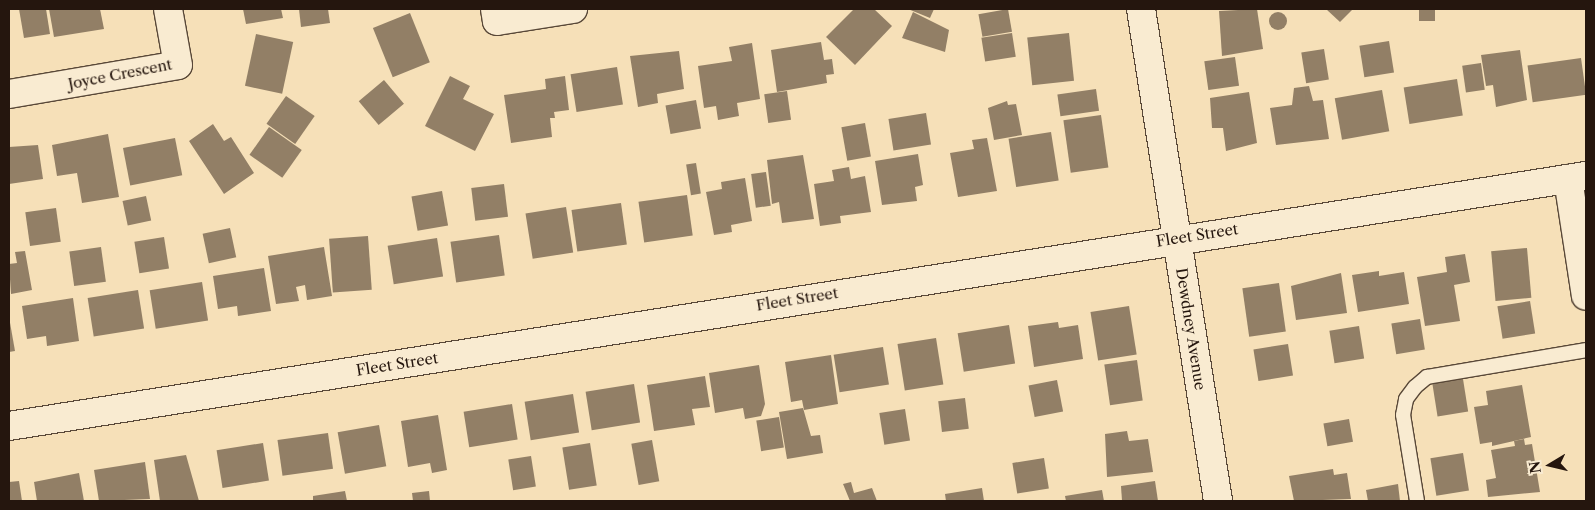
<!DOCTYPE html>
<style>
body{margin:0}
#map{position:relative;width:1595px;height:510px;overflow:hidden;background:#f6e0b8;font-family:"Libre Caslon Text",serif}
div>[style]{position:absolute}
.building>*{inset:0;background:#927f66;transform-origin:0 0}
.round{border-radius:50%}
.roads{filter:drop-shadow(1px 0 #594838) drop-shadow(-1px 0 #594838) drop-shadow(0 1px #594838) drop-shadow(0 -1px #594838)}
.service>*{height:14px;margin:-7px;padding:0 7px;transform-origin:7px;border-radius:7px;background:#f9ebd1}
.minor>*{height:28px;margin:-14px;padding:0 14px;transform-origin:14px;border-radius:14px;background:#f9ebd1}
.tertiary>*{height:28px;margin:-14px;padding:0 14px;transform-origin:14px;border-radius:14px;background:#f9ebd1}
span{translate:-50% -50%;white-space:nowrap;text-align:center;line-height:1.15;-webkit-text-stroke:4px #f9ebd1;paint-order:stroke}
.street-label{font-size:15px;color:#25160e}
.frame{position:absolute;inset:0;border:10px solid #25160e;pointer-events:none}
.north{position:absolute;left:1525px;top:440px;width:50px;height:50px;-webkit-text-stroke:4px #f9ebd1;paint-order:stroke;rotate:261deg;font-size:14px;font-weight:700;line-height:20px;text-align:center;color:#25160e}
.north::after{content:'';display:block;margin:auto;width:18px;height:22px;background:#25160e;clip-path:polygon(50% 0,100% 100%,50% 72%,0 100%)}
</style>
<div id="map">
<div class="building">
<div style="clip-path:polygon(19px 9px,46px 9px,50px 34px,24px 38px)"></div>
<div style="clip-path:polygon(49px 9px,100px 9px,104px 29px,54px 37px)"></div>
<div style="clip-path:polygon(243px 9px,281px 9px,283px 18px,246px 24px)"></div>
<div style="clip-path:polygon(299px 9px,328px 9px,330px 23px,301px 27px)"></div>
<div style="clip-path:polygon(854px 9px,874px 9px,892px 26px,855px 65px,826px 37px)"></div>
<div style="clip-path:polygon(908px 9px,934px 9px,930px 18px)"></div>
<div style="left:1008px;top:9px;width:23px;height:30px;rotate:80deg"></div>
<div style="clip-path:polygon(1257px 9px,1263px 49px,1222px 56px,1219px 11px)"></div>
<div style="clip-path:polygon(1326px 9px,1353px 9px,1340px 22px)"></div>
<div style="left:1419px;top:9px;width:16px;height:12px"></div>
<div style="clip-path:polygon(913px 12px,949px 30px,945px 52px,902px 38px)"></div>
<div class="round" style="left:1269px;top:12px;width:18px;height:18px"></div>
<div style="left:410px;top:13px;width:53px;height:40px;rotate:68deg"></div>
<div style="left:1012px;top:33px;width:24px;height:31px;rotate:81deg"></div>
<div style="left:1069px;top:33px;width:48px;height:42px;rotate:84deg"></div>
<div style="left:256px;top:34px;width:38px;height:53px;rotate:12deg"></div>
<div style="left:1389px;top:41px;width:32px;height:30px;rotate:81deg"></div>
<div style="clip-path:polygon(821px 42px,824px 60px,832px 59px,834px 74px,826px 75px,827px 83px,777px 92px,771px 50px)"></div>
<div style="clip-path:polygon(752px 43px,760px 99px,737px 103px,739px 116px,718px 120px,716px 106px,704px 108px,698px 66px,732px 61px,729px 47px)"></div>
<div style="left:1324px;top:49px;width:31px;height:23px;rotate:81deg"></div>
<div style="clip-path:polygon(1520px 50px,1527px 100px,1496px 107px,1493px 85px,1486px 86px,1481px 55px)"></div>
<div style="clip-path:polygon(679px 51px,684px 89px,657px 94px,658px 103px,638px 107px,630px 56px)"></div>
<div style="left:1235px;top:57px;width:29px;height:31px;rotate:82deg"></div>
<div style="left:1581px;top:58px;width:37px;height:54px;rotate:82deg"></div>
<div style="left:1481px;top:63px;width:27px;height:19px;rotate:82deg"></div>
<div style="left:617px;top:67px;width:38px;height:47px;rotate:81deg"></div>
<div style="clip-path:polygon(450px 76px,470px 86px,463px 99px,494px 114px,475px 151px,425px 126px)"></div>
<div style="clip-path:polygon(565px 76px,569px 110px,554px 112px,555px 118px,550px 118px,552px 137px,511px 143px,504px 95px,546px 89px,545px 79px)"></div>
<div style="left:1457px;top:79px;width:37px;height:54px;rotate:81deg"></div>
<div style="left:384px;top:80px;width:31px;height:33px;rotate:50deg"></div>
<div style="clip-path:polygon(1309px 86px,1313px 101px,1323px 100px,1329px 139px,1276px 145px,1270px 108px,1292px 105px,1294px 88px)"></div>
<div style="left:1096px;top:89px;width:22px;height:39px;rotate:82deg"></div>
<div style="left:1382px;top:90px;width:42px;height:48px;rotate:80deg"></div>
<div style="left:787px;top:91px;width:29px;height:23px;rotate:82deg"></div>
<div style="clip-path:polygon(1249px 92px,1257px 143px,1226px 151px,1223px 128px,1212px 128px,1210px 98px)"></div>
<div style="left:286px;top:96px;width:35px;height:34px;rotate:35deg"></div>
<div style="left:696px;top:100px;width:29px;height:31px;rotate:80deg"></div>
<div style="clip-path:polygon(1007px 101px,1008px 105px,1016px 104px,1022px 135px,994px 140px,988px 108px)"></div>
<div style="left:926px;top:113px;width:32px;height:38px;rotate:81deg"></div>
<div style="left:1101px;top:115px;width:53px;height:38px;rotate:82deg"></div>
<div style="left:865px;top:123px;width:34px;height:24px;rotate:80deg"></div>
<div style="clip-path:polygon(213px 124px,224px 141px,231px 137px,254px 173px,224px 194px,189px 141px)"></div>
<div style="left:269px;top:127px;width:40px;height:34px;rotate:35deg"></div>
<div style="left:1051px;top:132px;width:49px;height:43px;rotate:81deg"></div>
<div style="clip-path:polygon(108px 134px,119px 197px,82px 203px,77px 173px,57px 176px,52px 145px)"></div>
<div style="left:175px;top:138px;width:38px;height:53px;rotate:79deg"></div>
<div style="clip-path:polygon(987px 138px,997px 191px,958px 197px,950px 153px,974px 149px,972px 140px)"></div>
<div style="clip-path:polygon(38px 145px,43px 179px,9px 184px,9px 147px)"></div>
<div style="clip-path:polygon(918px 154px,923px 185px,915px 187px,917px 201px,882px 205px,875px 161px)"></div>
<div style="clip-path:polygon(803px 155px,814px 219px,782px 223px,779px 202px,772px 204px,767px 160px)"></div>
<div style="left:696px;top:163px;width:31px;height:10px;rotate:81deg"></div>
<div style="clip-path:polygon(849px 167px,851px 179px,865px 176px,871px 212px,840px 216px,841px 223px,820px 226px,814px 184px,834px 181px,832px 170px)"></div>
<div style="left:766px;top:172px;width:34px;height:15px;rotate:82deg"></div>
<div style="clip-path:polygon(745px 178px,752px 221px,731px 225px,732px 232px,714px 235px,706px 192px,722px 189px,721px 182px)"></div>
<div style="left:504px;top:184px;width:33px;height:33px;rotate:83deg"></div>
<div style="left:442px;top:191px;width:35px;height:31px;rotate:80deg"></div>
<div style="left:687px;top:195px;width:41px;height:49px;rotate:82deg"></div>
<div style="left:146px;top:196px;width:25px;height:24px;rotate:78deg"></div>
<div style="left:621px;top:203px;width:42px;height:50px;rotate:82deg"></div>
<div style="left:566px;top:207px;width:46px;height:41px;rotate:81deg"></div>
<div style="left:56px;top:208px;width:34px;height:31px;rotate:82deg"></div>
<div style="left:230px;top:228px;width:30px;height:28px;rotate:78deg"></div>
<div style="left:499px;top:235px;width:41px;height:49px;rotate:82deg"></div>
<div style="left:368px;top:236px;width:54px;height:39px;rotate:86deg"></div>
<div style="left:164px;top:237px;width:32px;height:30px;rotate:81deg"></div>
<div style="left:437px;top:238px;width:39px;height:50px;rotate:81deg"></div>
<div style="left:101px;top:247px;width:35px;height:32px;rotate:82deg"></div>
<div style="clip-path:polygon(324px 247px,332px 296px,307px 300px,305px 285px,296px 287px,299px 301px,276px 304px,268px 256px)"></div>
<div style="left:1527px;top:248px;width:50px;height:36px;rotate:85deg"></div>
<div style="clip-path:polygon(25px 251px,32px 290px,11px 294px,9px 264px,17px 263px,15px 252px)"></div>
<div style="clip-path:polygon(1465px 254px,1470px 282px,1454px 285px,1460px 321px,1425px 326px,1417px 277px,1447px 272px,1445px 257px)"></div>
<div style="clip-path:polygon(264px 268px,271px 311px,238px 316px,237px 306px,218px 309px,213px 276px)"></div>
<div style="clip-path:polygon(1379px 271px,1379px 276px,1404px 272px,1409px 304px,1358px 312px,1352px 275px)"></div>
<div style="clip-path:polygon(1341px 273px,1347px 313px,1296px 320px,1291px 286px)"></div>
<div style="left:202px;top:282px;width:39px;height:53px;rotate:81deg"></div>
<div style="left:1279px;top:283px;width:49px;height:37px;rotate:82deg"></div>
<div style="left:138px;top:290px;width:39px;height:51px;rotate:81deg"></div>
<div style="clip-path:polygon(73px 298px,79px 341px,47px 346px,46px 336px,27px 339px,22px 306px)"></div>
<div style="left:1530px;top:301px;width:33px;height:33px;rotate:81deg"></div>
<div style="left:1129px;top:306px;width:49px;height:39px;rotate:81deg"></div>
<div style="clip-path:polygon(9px 317px,15px 351px,9px 352px)"></div>
<div style="left:1420px;top:319px;width:31px;height:29px;rotate:81deg"></div>
<div style="clip-path:polygon(1058px 322px,1059px 328px,1078px 325px,1083px 359px,1034px 367px,1028px 326px)"></div>
<div style="left:1009px;top:325px;width:39px;height:52px;rotate:81deg"></div>
<div style="left:1359px;top:326px;width:33px;height:30px;rotate:81deg"></div>
<div style="left:936px;top:338px;width:47px;height:39px;rotate:81deg"></div>
<div style="left:1288px;top:344px;width:32px;height:35px;rotate:81deg"></div>
<div style="left:883px;top:347px;width:38px;height:50px;rotate:81deg"></div>
<div style="clip-path:polygon(831px 355px,838px 404px,804px 410px,802px 400px,791px 402px,785px 362px)"></div>
<div style="left:1137px;top:360px;width:41px;height:33px;rotate:82deg"></div>
<div style="clip-path:polygon(759px 365px,765px 404px,761px 416px,745px 419px,743px 408px,715px 413px,709px 373px)"></div>
<div style="clip-path:polygon(705px 376px,710px 407px,692px 409px,695px 425px,654px 431px,647px 385px)"></div>
<div style="left:1463px;top:379px;width:33px;height:31px;rotate:81deg"></div>
<div style="left:1057px;top:380px;width:32px;height:29px;rotate:79deg"></div>
<div style="left:634px;top:384px;width:39px;height:49px;rotate:81deg"></div>
<div style="clip-path:polygon(1522px 385px,1531px 437px,1492px 446px,1492px 442px,1480px 444px,1474px 407px,1488px 405px,1486px 391px)"></div>
<div style="left:573px;top:394px;width:39px;height:49px;rotate:81deg"></div>
<div style="left:965px;top:398px;width:31px;height:27px;rotate:83deg"></div>
<div style="left:512px;top:404px;width:36px;height:49px;rotate:81deg"></div>
<div style="clip-path:polygon(803px 408px,811px 436px,820px 435px,823px 453px,787px 459px,779px 412px)"></div>
<div style="left:905px;top:409px;width:32px;height:26px;rotate:81deg"></div>
<div style="clip-path:polygon(438px 415px,447px 470px,432px 473px,430px 463px,408px 467px,401px 421px)"></div>
<div style="left:779px;top:417px;width:31px;height:23px;rotate:81deg"></div>
<div style="left:1349px;top:419px;width:23px;height:26px;rotate:80deg"></div>
<div style="left:379px;top:425px;width:42px;height:42px;rotate:80deg"></div>
<div style="clip-path:polygon(1127px 431px,1129px 441px,1148px 439px,1153px 472px,1107px 477px,1105px 434px)"></div>
<div style="left:328px;top:433px;width:36px;height:51px;rotate:82deg"></div>
<div style="clip-path:polygon(1524px 439px,1525px 445px,1532px 444px,1540px 492px,1488px 497px,1486px 480px,1496px 478px,1491px 450px,1515px 446px,1514px 441px)"></div>
<div style="left:652px;top:440px;width:42px;height:21px;rotate:80deg"></div>
<div style="left:263px;top:443px;width:38px;height:47px;rotate:81deg"></div>
<div style="left:590px;top:443px;width:43px;height:28px;rotate:81deg"></div>
<div style="left:1463px;top:453px;width:38px;height:33px;rotate:81deg"></div>
<div style="clip-path:polygon(186px 455px,199px 501px,160px 501px,154px 460px)"></div>
<div style="left:531px;top:456px;width:31px;height:23px;rotate:81deg"></div>
<div style="left:1044px;top:458px;width:31px;height:32px;rotate:81deg"></div>
<div style="clip-path:polygon(145px 462px,150px 499px,99px 501px,94px 470px)"></div>
<div style="clip-path:polygon(1333px 469px,1334px 475px,1347px 473px,1351px 499px,1294px 501px,1289px 476px)"></div>
<div style="clip-path:polygon(79px 473px,84px 501px,37px 501px,34px 482px)"></div>
<div style="clip-path:polygon(19px 481px,22px 501px,9px 501px,9px 482px)"></div>
<div style="clip-path:polygon(1155px 481px,1158px 501px,1122px 501px,1121px 486px)"></div>
<div style="clip-path:polygon(851px 482px,854px 493px,872px 488px,877px 501px,850px 501px,843px 484px)"></div>
<div style="clip-path:polygon(1398px 484px,1400px 501px,1368px 501px,1366px 490px)"></div>
<div style="clip-path:polygon(982px 488px,984px 501px,946px 501px,945px 494px)"></div>
<div style="clip-path:polygon(1102px 490px,1104px 501px,1066px 501px,1065px 496px)"></div>
<div style="clip-path:polygon(345px 491px,347px 501px,313px 501px,313px 496px)"></div>
<div style="clip-path:polygon(429px 491px,430px 501px,413px 501px,412px 493px)"></div>
</div>
<div class="roads">
<div class="service">
<div style="left:1417px;top:501px;width:87px;rotate:-99.2deg"></div>
<div style="left:1403px;top:415px;width:16px;rotate:-79deg"></div>
<div style="left:1406px;top:399px;width:15px;rotate:-53deg"></div>
<div style="left:1415px;top:387px;width:16px;rotate:-40deg"></div>
<div style="left:1427px;top:377px;width:161px;rotate:-9.6deg"></div>
</div>
<div class="minor">
<div style="left:495px;top:9px;width:12px;rotate:81deg"></div>
<div style="left:497px;top:21px;width:77px;rotate:-9deg"></div>
<div style="left:9px;top:94px;width:171px;rotate:-9.7deg"></div>
<div style="left:178px;top:65px;width:57px;rotate:-100.1deg"></div>
<div style="left:1568px;top:179px;width:118px;rotate:81.3deg"></div>
</div>
<div class="tertiary">
<div style="left:1141px;top:9px;width:498px;rotate:81.1deg"></div>
<div style="left:9px;top:426px;width:1597px;rotate:-9.01deg"></div>
</div>
</div>
<div class="street-label">
<span style="left:120px;top:74px;rotate:-11deg">Joyce Crescent</span>
<span style="left:1197px;top:235px;rotate:-9deg">Fleet Street</span>
<span style="left:797px;top:299px;rotate:-9deg">Fleet Street</span>
<span style="left:1191px;top:329px;rotate:81deg">Dewdney Avenue</span>
<span style="left:397px;top:364px;rotate:-9deg">Fleet Street</span>
</div>
<div class="frame"></div>
<div class="north">N</div>
</div>
